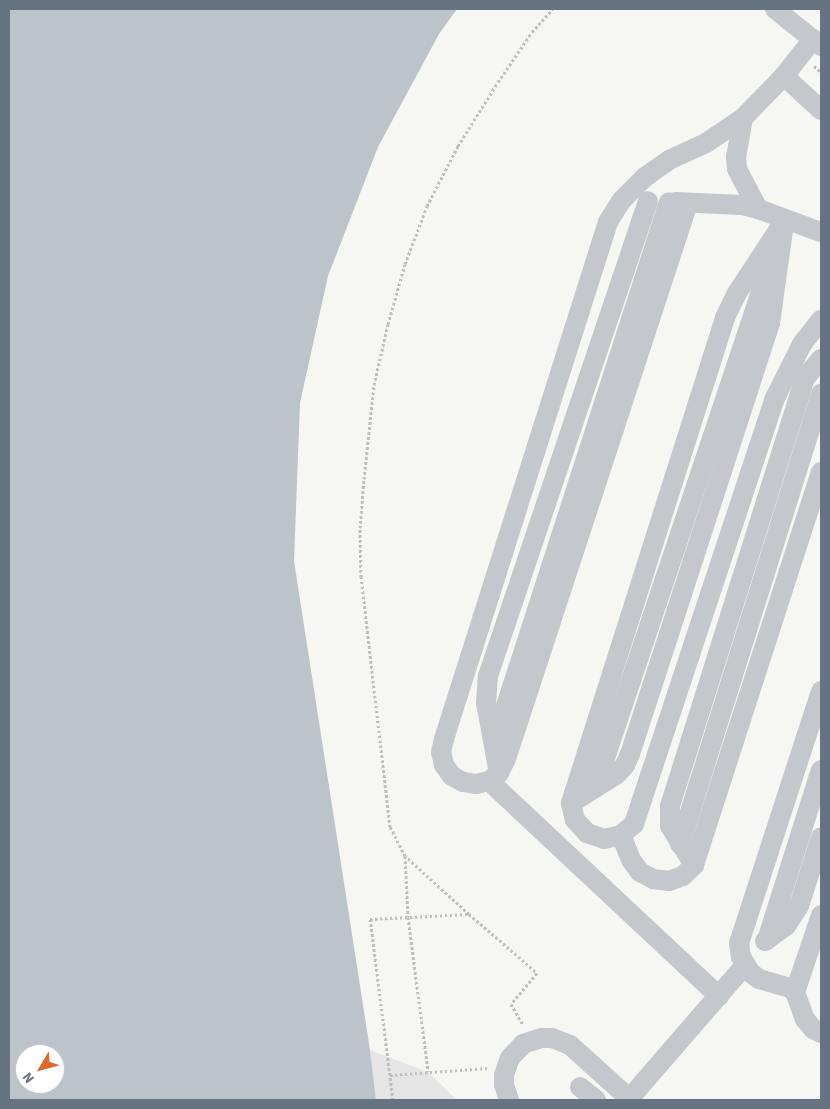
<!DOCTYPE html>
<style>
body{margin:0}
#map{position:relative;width:830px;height:1109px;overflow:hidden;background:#f6f6f3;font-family:"Source Sans 3",sans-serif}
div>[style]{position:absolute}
.built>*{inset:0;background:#e4e5e4}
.water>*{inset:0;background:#bcc4ca}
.path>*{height:3px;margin-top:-1.5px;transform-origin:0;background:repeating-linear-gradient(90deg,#bcbec0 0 2.5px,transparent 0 5px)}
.minor>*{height:20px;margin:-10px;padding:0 10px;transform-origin:10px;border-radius:10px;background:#c4c7cb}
span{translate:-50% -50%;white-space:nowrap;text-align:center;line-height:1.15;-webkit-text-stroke:5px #fff;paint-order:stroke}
.frame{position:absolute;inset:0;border:10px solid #667383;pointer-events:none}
.north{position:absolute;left:15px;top:1044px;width:50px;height:50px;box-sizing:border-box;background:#fff;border:1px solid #c2c7cd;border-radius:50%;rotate:233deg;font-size:14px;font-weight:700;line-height:20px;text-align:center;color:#667383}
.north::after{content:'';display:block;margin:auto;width:18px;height:22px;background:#dc692d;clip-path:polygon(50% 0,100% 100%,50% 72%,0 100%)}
</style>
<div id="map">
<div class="built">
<div style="clip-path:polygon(370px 1050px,428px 1072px,457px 1100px,376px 1100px)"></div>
</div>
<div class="water">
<div style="clip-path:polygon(evenodd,9px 9px,457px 9px,439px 34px,378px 147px,328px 276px,300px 403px,294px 561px,370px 1050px,376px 1100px,9px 1100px,9px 9px,25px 1054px,55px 1054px,55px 1084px,25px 1084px,25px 1054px)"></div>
</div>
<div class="path">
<div style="left:814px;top:66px;width:9px;rotate:41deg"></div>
<div style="left:405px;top:856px;width:61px;rotate:87.2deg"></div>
<div style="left:408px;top:917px;width:156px;rotate:82.6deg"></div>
<div style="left:469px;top:914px;width:86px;rotate:-137.8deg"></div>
<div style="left:405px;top:856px;width:33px;rotate:-117deg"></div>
<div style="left:390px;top:827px;width:252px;rotate:-96.6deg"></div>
<div style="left:361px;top:577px;width:49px;rotate:-91.2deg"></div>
<div style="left:360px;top:528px;width:49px;rotate:-85.3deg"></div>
<div style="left:364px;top:479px;width:95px;rotate:-83.9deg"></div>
<div style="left:374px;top:385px;width:63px;rotate:-77.1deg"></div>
<div style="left:388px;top:324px;width:62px;rotate:-74.2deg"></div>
<div style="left:405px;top:264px;width:62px;rotate:-69.2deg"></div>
<div style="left:427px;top:206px;width:68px;rotate:-62.7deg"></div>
<div style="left:458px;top:146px;width:75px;rotate:-58deg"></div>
<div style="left:498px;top:82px;width:60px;rotate:-55.8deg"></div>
<div style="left:532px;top:32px;width:31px;rotate:-48deg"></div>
<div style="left:390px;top:1075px;width:98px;rotate:-4.1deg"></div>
<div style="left:393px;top:1100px;width:182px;rotate:-97.2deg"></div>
<div style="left:370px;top:919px;width:99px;rotate:-2.9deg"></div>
<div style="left:469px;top:914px;width:90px;rotate:40.9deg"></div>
<div style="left:537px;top:973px;width:40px;rotate:130deg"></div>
<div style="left:511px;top:1004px;width:24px;rotate:60deg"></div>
</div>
<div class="minor">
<div style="left:775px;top:9px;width:59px;rotate:38.8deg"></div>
<div style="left:784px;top:76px;width:50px;rotate:42.6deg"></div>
<div style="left:743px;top:118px;width:40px;rotate:100deg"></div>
<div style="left:736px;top:157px;width:12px;rotate:85deg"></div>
<div style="left:737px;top:169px;width:45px;rotate:62.3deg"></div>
<div style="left:675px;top:202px;width:67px;rotate:2.6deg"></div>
<div style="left:742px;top:205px;width:16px;rotate:14deg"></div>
<div style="left:758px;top:209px;width:67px;rotate:20.1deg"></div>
<div style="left:688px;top:203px;width:585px;rotate:108.13deg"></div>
<div style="left:506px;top:759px;width:16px;rotate:117deg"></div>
<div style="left:499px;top:773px;width:13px;rotate:141deg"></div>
<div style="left:489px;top:781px;width:13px;rotate:167deg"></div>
<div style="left:476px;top:784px;width:13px;rotate:-171deg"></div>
<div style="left:463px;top:782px;width:13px;rotate:-151deg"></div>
<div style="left:452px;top:776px;width:14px;rotate:-126deg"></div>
<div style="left:444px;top:765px;width:13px;rotate:-103deg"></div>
<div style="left:441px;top:752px;width:13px;rotate:-77deg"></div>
<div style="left:444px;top:739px;width:542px;rotate:-72.4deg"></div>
<div style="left:608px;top:222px;width:25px;rotate:-58deg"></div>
<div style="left:621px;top:201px;width:34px;rotate:-45deg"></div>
<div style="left:645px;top:177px;width:29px;rotate:-35deg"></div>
<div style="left:669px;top:160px;width:41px;rotate:-24.7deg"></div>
<div style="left:706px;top:143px;width:45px;rotate:-34deg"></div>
<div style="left:743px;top:118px;width:59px;rotate:-45.7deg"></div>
<div style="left:784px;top:76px;width:47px;rotate:-51.9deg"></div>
<div style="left:785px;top:220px;width:87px;rotate:123.3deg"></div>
<div style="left:737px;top:293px;width:28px;rotate:116deg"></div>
<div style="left:725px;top:318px;width:509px;rotate:107.62deg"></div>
<div style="left:571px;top:803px;width:17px;rotate:77deg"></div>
<div style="left:575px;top:820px;width:18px;rotate:47deg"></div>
<div style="left:587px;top:833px;width:18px;rotate:19deg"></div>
<div style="left:604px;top:839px;width:17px;rotate:-13deg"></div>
<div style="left:621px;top:835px;width:17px;rotate:-40deg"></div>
<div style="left:634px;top:824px;width:447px;rotate:-71.7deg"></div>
<div style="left:774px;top:400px;width:63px;rotate:-63.4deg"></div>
<div style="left:802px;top:344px;width:31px;rotate:-52deg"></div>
<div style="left:821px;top:691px;width:265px;rotate:108deg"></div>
<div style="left:739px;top:943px;width:14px;rotate:82deg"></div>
<div style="left:741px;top:957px;width:19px;rotate:58deg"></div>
<div style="left:751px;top:973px;width:10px;rotate:37deg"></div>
<div style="left:759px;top:979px;width:32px;rotate:16deg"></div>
<div style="left:790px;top:988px;width:6px;rotate:39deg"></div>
<div style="left:795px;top:992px;width:29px;rotate:70deg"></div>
<div style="left:805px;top:1019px;width:13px;rotate:51deg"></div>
<div style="left:813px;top:1029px;width:9px;rotate:27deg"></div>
<div style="left:495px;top:740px;width:565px;rotate:-72.08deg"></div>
<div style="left:499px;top:773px;width:71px;rotate:-100.5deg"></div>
<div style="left:486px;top:703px;width:27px;rotate:-86deg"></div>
<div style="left:488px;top:676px;width:501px;rotate:-71.38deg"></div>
<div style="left:489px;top:781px;width:315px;rotate:43.1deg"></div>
<div style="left:595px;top:788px;width:555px;rotate:-71.5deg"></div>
<div style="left:571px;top:803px;width:54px;rotate:-32.2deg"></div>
<div style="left:617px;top:774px;width:12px;rotate:-48deg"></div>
<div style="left:625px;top:765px;width:12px;rotate:-66deg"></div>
<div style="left:630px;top:754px;width:453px;rotate:-72deg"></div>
<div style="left:770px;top:323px;width:100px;rotate:-82deg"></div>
<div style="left:621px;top:835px;width:27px;rotate:68deg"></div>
<div style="left:631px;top:860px;width:15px;rotate:53deg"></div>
<div style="left:640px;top:872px;width:15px;rotate:28deg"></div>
<div style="left:653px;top:879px;width:16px;rotate:7deg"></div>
<div style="left:669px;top:881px;width:15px;rotate:-20deg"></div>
<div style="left:683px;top:876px;width:16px;rotate:-45deg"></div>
<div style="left:694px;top:865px;width:413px;rotate:-72.1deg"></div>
<div style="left:680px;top:844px;width:472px;rotate:-72.6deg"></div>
<div style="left:694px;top:865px;width:46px;rotate:-121.6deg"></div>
<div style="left:670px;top:826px;width:20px;rotate:-90deg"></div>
<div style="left:670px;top:806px;width:449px;rotate:-72.5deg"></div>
<div style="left:805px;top:378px;width:25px;rotate:-50deg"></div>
<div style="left:767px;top:940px;width:178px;rotate:-72.4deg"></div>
<div style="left:765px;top:941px;width:26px;rotate:-36deg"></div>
<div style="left:786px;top:926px;width:24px;rotate:-57deg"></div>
<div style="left:799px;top:906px;width:72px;rotate:-72.3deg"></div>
<div style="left:795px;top:992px;width:81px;rotate:-71.3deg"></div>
<div style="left:580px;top:1087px;width:21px;rotate:39deg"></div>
<div style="left:629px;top:1099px;width:177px;rotate:-49.1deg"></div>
<div style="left:509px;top:1100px;width:16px;rotate:-108deg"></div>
<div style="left:504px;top:1085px;width:10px;rotate:-90deg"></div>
<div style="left:504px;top:1075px;width:18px;rotate:-71deg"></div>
<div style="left:510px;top:1058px;width:19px;rotate:-47deg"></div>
<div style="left:523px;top:1044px;width:20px;rotate:-18deg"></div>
<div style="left:542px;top:1038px;width:10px"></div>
<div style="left:552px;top:1038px;width:19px;rotate:21deg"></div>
<div style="left:570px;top:1045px;width:82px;rotate:42deg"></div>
</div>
<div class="frame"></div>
<div class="north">N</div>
</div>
